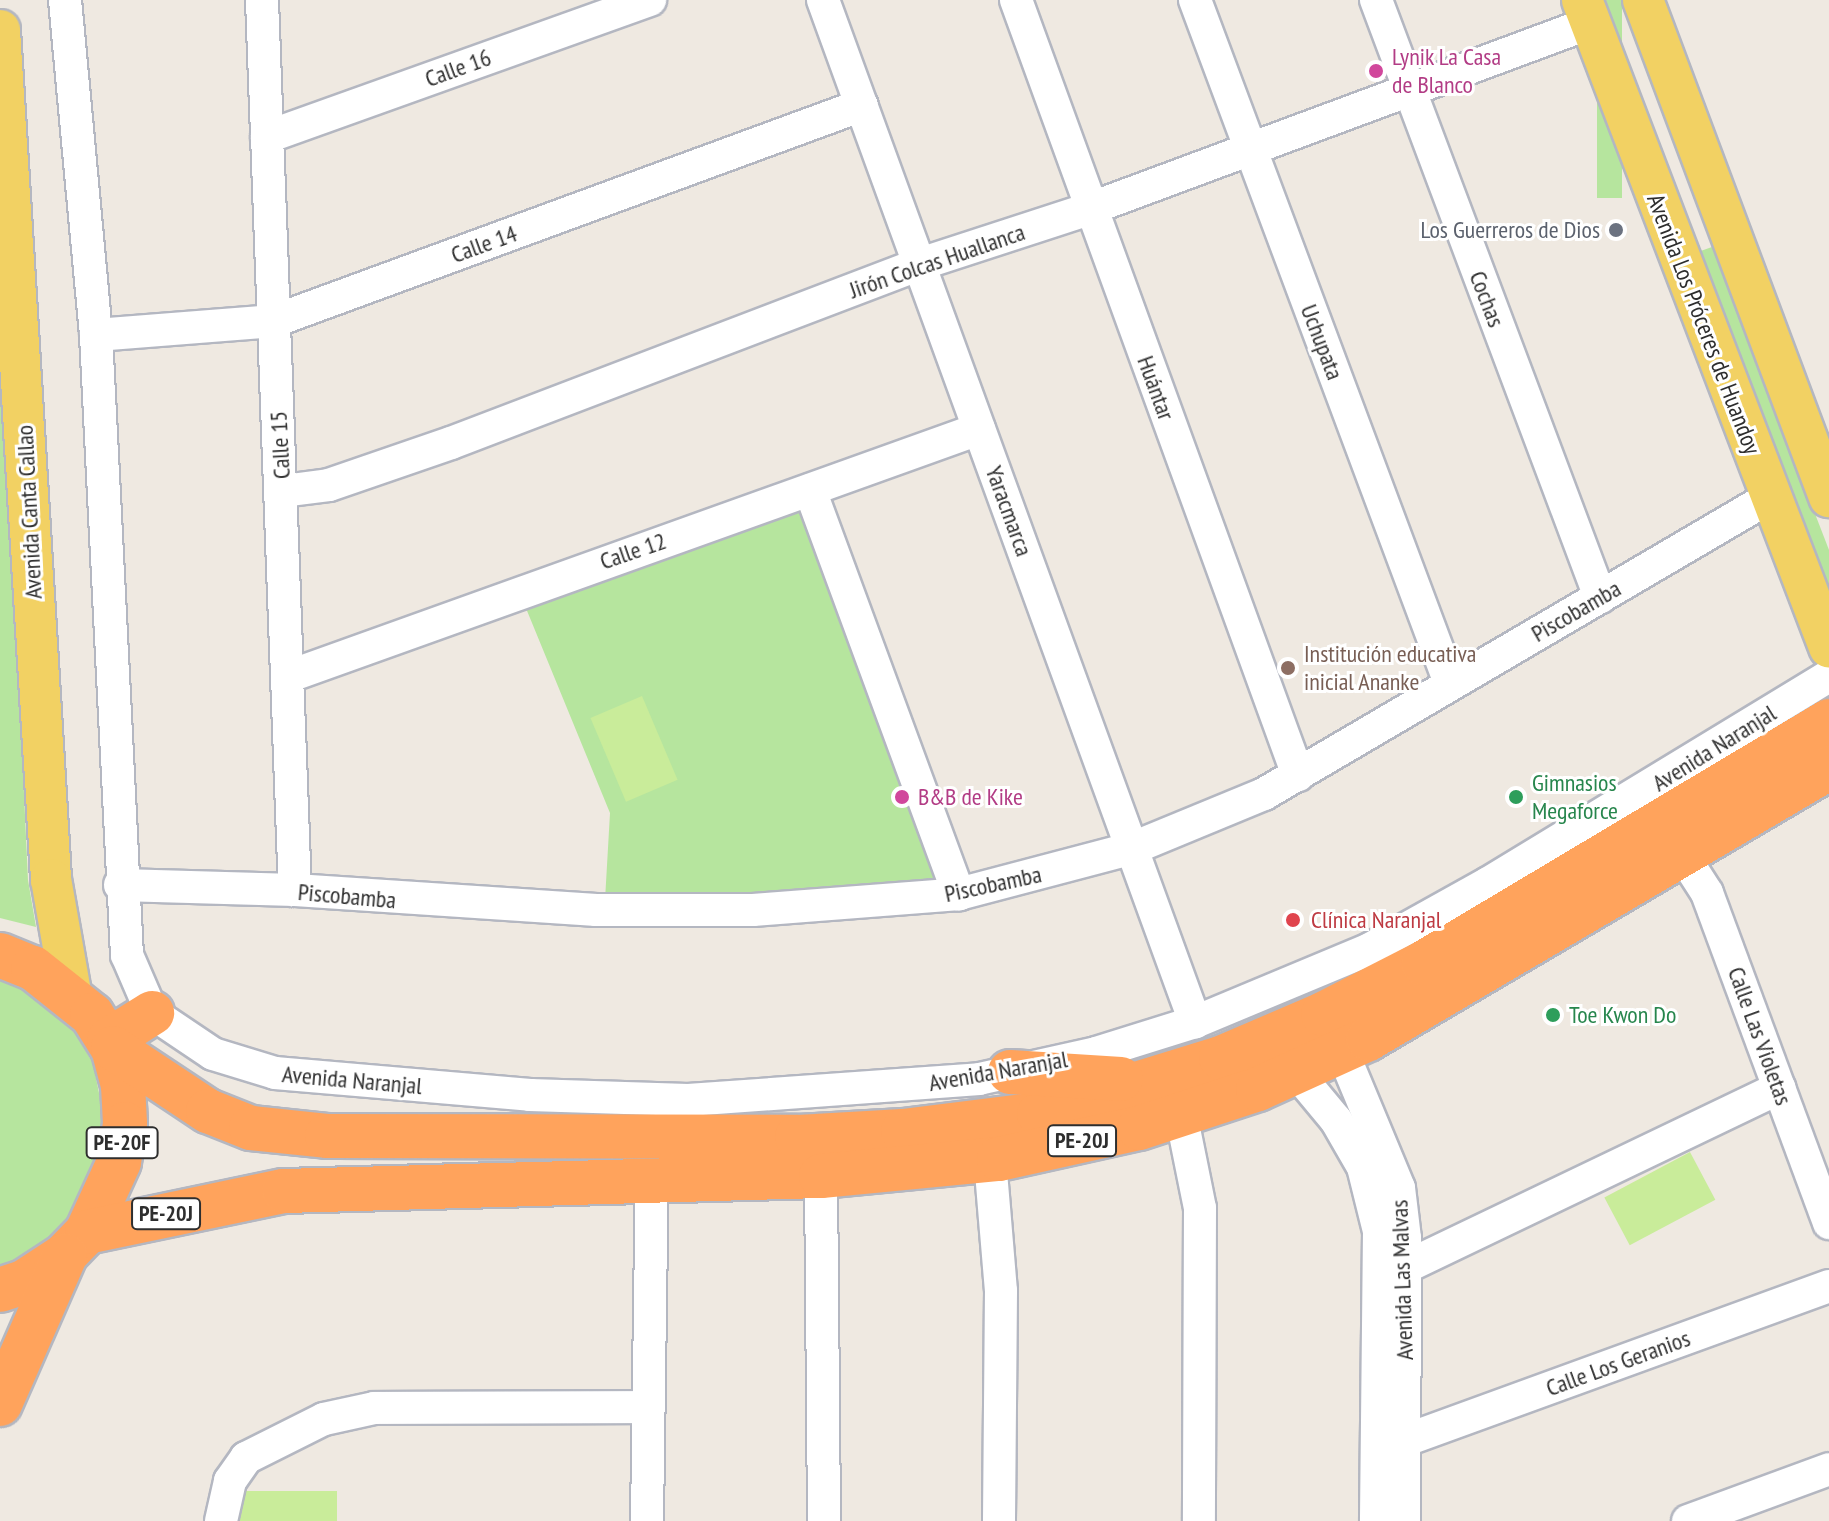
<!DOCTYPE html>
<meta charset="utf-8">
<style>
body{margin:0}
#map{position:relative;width:1829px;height:1521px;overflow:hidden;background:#efe9e1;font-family:"PT Sans Narrow",sans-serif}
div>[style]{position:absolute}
.green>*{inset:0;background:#b6e59e;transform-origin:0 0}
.pitch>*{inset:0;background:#c9ec9a;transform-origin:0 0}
.roads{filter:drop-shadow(2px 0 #b4b7c1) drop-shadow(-2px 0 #b4b7c1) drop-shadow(0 2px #b4b7c1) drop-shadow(0 -2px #b4b7c1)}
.minor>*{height:32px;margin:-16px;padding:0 16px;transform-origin:16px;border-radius:16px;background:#fff}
.major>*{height:40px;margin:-20px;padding:0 20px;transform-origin:20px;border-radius:20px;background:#f2d163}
.highway>*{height:44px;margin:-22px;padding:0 22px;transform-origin:22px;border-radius:22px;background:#ffa35c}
.dots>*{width:22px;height:22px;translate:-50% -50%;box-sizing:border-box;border:4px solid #fff;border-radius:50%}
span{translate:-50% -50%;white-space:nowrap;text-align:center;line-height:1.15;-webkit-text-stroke:6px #fff;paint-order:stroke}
.shield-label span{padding:2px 6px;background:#fff;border:2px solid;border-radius:6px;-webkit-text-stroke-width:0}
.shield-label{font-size:22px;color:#2e2e2e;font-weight:700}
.hotel-label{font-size:24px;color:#b23c85}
.left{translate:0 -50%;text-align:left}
.street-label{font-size:24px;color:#2e2e2e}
.worship-label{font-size:24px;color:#5b616d}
.right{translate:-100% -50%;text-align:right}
.education-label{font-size:24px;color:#785e54}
.leisure-label{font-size:24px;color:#27864d}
.health-label{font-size:24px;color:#be3a42}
</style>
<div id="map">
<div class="green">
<div style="left:1597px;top:0;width:25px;height:198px"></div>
<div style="clip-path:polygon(1712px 247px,1829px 550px,1829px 597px,1692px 254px)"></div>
<div style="clip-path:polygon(0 273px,28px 880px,36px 927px,0 918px)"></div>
<div style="clip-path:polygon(804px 502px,946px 883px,757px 899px,605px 900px,610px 813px,523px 601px)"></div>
<div style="clip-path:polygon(0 974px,27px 985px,67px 1019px,93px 1063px,103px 1113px,97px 1165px,75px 1211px,39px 1248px,0 1268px)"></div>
</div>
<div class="pitch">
<div style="left:642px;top:696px;width:91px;height:56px;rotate:67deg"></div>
<div style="left:1690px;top:1152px;width:54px;height:97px;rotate:62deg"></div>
<div style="left:337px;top:1491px;width:30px;height:101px;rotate:90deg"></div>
</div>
<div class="roads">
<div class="minor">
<div style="left:65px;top:0;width:336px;rotate:84.7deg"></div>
<div style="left:96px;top:335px;width:621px;rotate:87.14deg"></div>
<div style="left:127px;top:955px;width:63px;rotate:66.7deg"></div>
<div style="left:152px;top:1013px;width:73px;rotate:33.9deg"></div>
<div style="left:213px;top:1054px;width:65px;rotate:17deg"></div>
<div style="left:275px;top:1073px;width:256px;rotate:4.9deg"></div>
<div style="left:530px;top:1095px;width:158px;rotate:1.8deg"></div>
<div style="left:688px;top:1100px;width:292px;rotate:-4.1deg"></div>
<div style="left:979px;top:1079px;width:120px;rotate:-12.5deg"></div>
<div style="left:1096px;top:1053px;width:104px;rotate:-17.4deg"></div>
<div style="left:1195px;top:1022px;width:190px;rotate:-22.6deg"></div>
<div style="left:1370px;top:949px;width:134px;rotate:-29.1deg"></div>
<div style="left:1487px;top:884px;width:400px;rotate:-31.3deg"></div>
<div style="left:262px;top:0;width:891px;rotate:87.88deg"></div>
<div style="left:823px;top:0;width:1088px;rotate:70deg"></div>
<div style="left:1016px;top:0;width:825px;rotate:70.01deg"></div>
<div style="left:1195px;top:0;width:729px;rotate:69.53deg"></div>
<div style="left:1376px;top:0;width:638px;rotate:69.43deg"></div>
<div style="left:267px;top:137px;width:407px;rotate:-19.7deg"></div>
<div style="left:96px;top:335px;width:179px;rotate:-4.5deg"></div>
<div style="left:274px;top:321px;width:626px;rotate:-20.17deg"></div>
<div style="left:810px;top:490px;width:431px;rotate:69.8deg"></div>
<div style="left:283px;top:491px;width:46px;rotate:-7.4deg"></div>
<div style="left:329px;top:485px;width:129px;rotate:-19deg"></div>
<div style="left:451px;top:443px;width:502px;rotate:-20.89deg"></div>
<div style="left:920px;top:264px;width:178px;rotate:-18deg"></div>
<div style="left:1089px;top:209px;width:534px;rotate:-20.37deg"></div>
<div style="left:287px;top:677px;width:735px;rotate:-19.72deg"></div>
<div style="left:1682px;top:854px;width:46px;rotate:57.3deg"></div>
<div style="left:1707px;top:893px;width:352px;rotate:69.7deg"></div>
<div style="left:120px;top:885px;width:175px;rotate:1.6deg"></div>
<div style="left:295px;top:890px;width:302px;rotate:3.8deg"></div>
<div style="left:596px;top:910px;width:157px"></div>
<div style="left:753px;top:910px;width:207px;rotate:-4.4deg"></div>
<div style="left:959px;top:894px;width:180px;rotate:-14.8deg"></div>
<div style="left:1133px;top:848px;width:142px;rotate:-22.4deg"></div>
<div style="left:1264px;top:794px;width:589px;rotate:-30.4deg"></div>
<div style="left:1342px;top:1051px;width:148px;rotate:67.4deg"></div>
<div style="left:1399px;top:1188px;width:50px;rotate:83.2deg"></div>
<div style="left:1405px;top:1238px;width:283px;rotate:90.2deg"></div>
<div style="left:1296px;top:1072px;width:62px;rotate:50.2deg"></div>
<div style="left:1336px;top:1120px;width:54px;rotate:60.1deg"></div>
<div style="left:1363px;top:1167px;width:66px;rotate:76deg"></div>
<div style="left:1379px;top:1231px;width:290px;rotate:90.6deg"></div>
<div style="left:1181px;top:1114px;width:96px;rotate:78.6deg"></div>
<div style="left:1200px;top:1208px;width:313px;rotate:90.2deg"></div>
<div style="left:990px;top:1160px;width:131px;rotate:85.2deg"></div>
<div style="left:1001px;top:1291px;width:230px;rotate:90.5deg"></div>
<div style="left:821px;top:1176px;width:345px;rotate:89.5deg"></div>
<div style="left:1389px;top:1275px;width:433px;rotate:-25.6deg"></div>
<div style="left:1406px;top:1440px;width:450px;rotate:-20deg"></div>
<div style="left:221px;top:1521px;width:41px;rotate:-77.3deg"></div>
<div style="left:230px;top:1481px;width:28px;rotate:-55deg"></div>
<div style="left:246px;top:1458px;width:87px;rotate:-26.6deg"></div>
<div style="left:324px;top:1419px;width:51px;rotate:-12.4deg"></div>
<div style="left:374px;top:1408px;width:275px;rotate:-0.2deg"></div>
<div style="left:647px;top:1521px;width:342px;rotate:-89.2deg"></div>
<div style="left:1688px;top:1521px;width:150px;rotate:-20.2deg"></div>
</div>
<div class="major">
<div style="left:1582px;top:0;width:693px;rotate:69.11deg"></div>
<div style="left:1643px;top:0;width:531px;rotate:69.48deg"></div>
<div style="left:0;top:30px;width:851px;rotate:86.56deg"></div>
<div style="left:51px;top:879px;width:116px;rotate:80deg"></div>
</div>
<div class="highway">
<div style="left:0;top:955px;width:35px;rotate:22deg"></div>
<div style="left:33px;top:968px;width:75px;rotate:38.5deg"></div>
<div style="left:92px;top:1015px;width:39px;rotate:58deg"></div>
<div style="left:113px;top:1048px;width:38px;rotate:75deg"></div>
<div style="left:123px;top:1085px;width:39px;rotate:87deg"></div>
<div style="left:125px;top:1124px;width:38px;rotate:99deg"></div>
<div style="left:119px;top:1162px;width:77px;rotate:114.6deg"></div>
<div style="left:87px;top:1232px;width:32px;rotate:134deg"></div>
<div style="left:65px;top:1255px;width:49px;rotate:146.6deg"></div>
<div style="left:24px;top:1282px;width:25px;rotate:162deg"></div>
<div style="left:109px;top:1040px;width:51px;rotate:-32.1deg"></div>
<div style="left:113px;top:1048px;width:114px;rotate:33.6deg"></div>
<div style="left:208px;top:1111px;width:46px;rotate:21.6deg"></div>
<div style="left:251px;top:1128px;width:76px;rotate:6deg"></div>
<div style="left:327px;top:1136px;width:470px;rotate:0.1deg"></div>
<div style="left:797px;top:1137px;width:106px;rotate:-3.2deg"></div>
<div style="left:903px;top:1131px;width:137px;rotate:-7.1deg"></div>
<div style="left:1039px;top:1114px;width:190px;rotate:-17.1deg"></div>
<div style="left:1221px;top:1058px;width:111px;rotate:-23.3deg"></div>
<div style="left:1323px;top:1014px;width:112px;rotate:-27deg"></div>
<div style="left:1423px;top:963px;width:473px;rotate:-30.8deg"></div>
<div style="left:1010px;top:1072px;width:111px;rotate:3.6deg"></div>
<div style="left:87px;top:1232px;width:201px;rotate:-11.8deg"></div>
<div style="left:284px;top:1191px;width:537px;rotate:-1.6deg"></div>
<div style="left:821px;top:1176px;width:179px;rotate:-5.5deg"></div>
<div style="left:999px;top:1159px;width:143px;rotate:-12.5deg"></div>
<div style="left:1139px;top:1128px;width:125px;rotate:-18.1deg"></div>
<div style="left:1258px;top:1089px;width:121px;rotate:-24.4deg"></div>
<div style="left:1368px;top:1039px;width:535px;rotate:-30.45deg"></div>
<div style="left:0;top:1404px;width:162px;rotate:-66.3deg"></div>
</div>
</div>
<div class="dots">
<div style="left:1376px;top:71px;background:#d1479c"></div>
<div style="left:1616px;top:230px;background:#6b7280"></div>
<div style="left:1288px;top:668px;background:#8d6e63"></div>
<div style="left:902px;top:797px;background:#d1479c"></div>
<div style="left:1516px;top:797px;background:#2e9e5b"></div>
<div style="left:1293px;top:920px;background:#e0444e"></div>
<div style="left:1553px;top:1015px;background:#2e9e5b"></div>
</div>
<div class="shield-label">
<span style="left:1082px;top:1141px">PE-20J</span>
<span style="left:122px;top:1143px">PE-20F</span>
<span style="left:166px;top:1214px">PE-20J</span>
</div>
<div class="hotel-label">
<span class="left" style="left:1392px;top:71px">Lynik La Casa<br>de Blanco</span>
<span class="left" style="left:918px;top:797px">B&amp;B de Kike</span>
</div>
<div class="street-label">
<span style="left:458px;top:68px;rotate:-20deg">Calle 16</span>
<span style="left:484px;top:244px;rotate:-20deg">Calle 14</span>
<span style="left:937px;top:261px;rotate:-19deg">Jirón Colcas Huallanca</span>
<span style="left:1487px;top:299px;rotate:69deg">Cochas</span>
<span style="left:1704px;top:324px;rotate:69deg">Avenida Los Próceres de Huandoy</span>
<span style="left:1322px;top:342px;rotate:69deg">Uchupata</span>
<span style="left:1156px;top:388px;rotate:70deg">Huántar</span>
<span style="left:280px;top:445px;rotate:-93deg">Calle 15</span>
<span style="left:1009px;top:511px;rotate:70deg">Yaracmarca</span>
<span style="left:29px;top:512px;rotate:-93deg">Avenida Canta Callao</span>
<span style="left:633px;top:551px;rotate:-19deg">Calle 12</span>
<span style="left:1576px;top:611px;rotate:-30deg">Piscobamba</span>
<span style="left:1714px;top:748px;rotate:-32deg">Avenida Naranjal</span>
<span style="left:993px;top:884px;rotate:-12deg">Piscobamba</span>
<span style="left:347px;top:896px;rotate:5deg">Piscobamba</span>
<span style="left:1760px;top:1036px;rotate:70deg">Calle Las Violetas</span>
<span style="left:998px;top:1071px;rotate:-10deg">Avenida Naranjal</span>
<span style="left:352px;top:1080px;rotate:5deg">Avenida Naranjal</span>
<span style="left:1402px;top:1280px;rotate:-92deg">Avenida Las Malvas</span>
<span style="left:1618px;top:1363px;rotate:-20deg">Calle Los Geranios</span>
</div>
<div class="worship-label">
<span class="right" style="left:1600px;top:230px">Los Guerreros de Dios</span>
</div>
<div class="education-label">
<span class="left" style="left:1304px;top:668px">Institución educativa<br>inicial Ananke</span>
</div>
<div class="leisure-label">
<span class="left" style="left:1532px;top:797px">Gimnasios<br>Megaforce</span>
<span class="left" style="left:1569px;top:1015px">Toe Kwon Do</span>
</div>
<div class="health-label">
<span class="left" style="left:1311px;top:920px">Clínica Naranjal</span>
</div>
</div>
